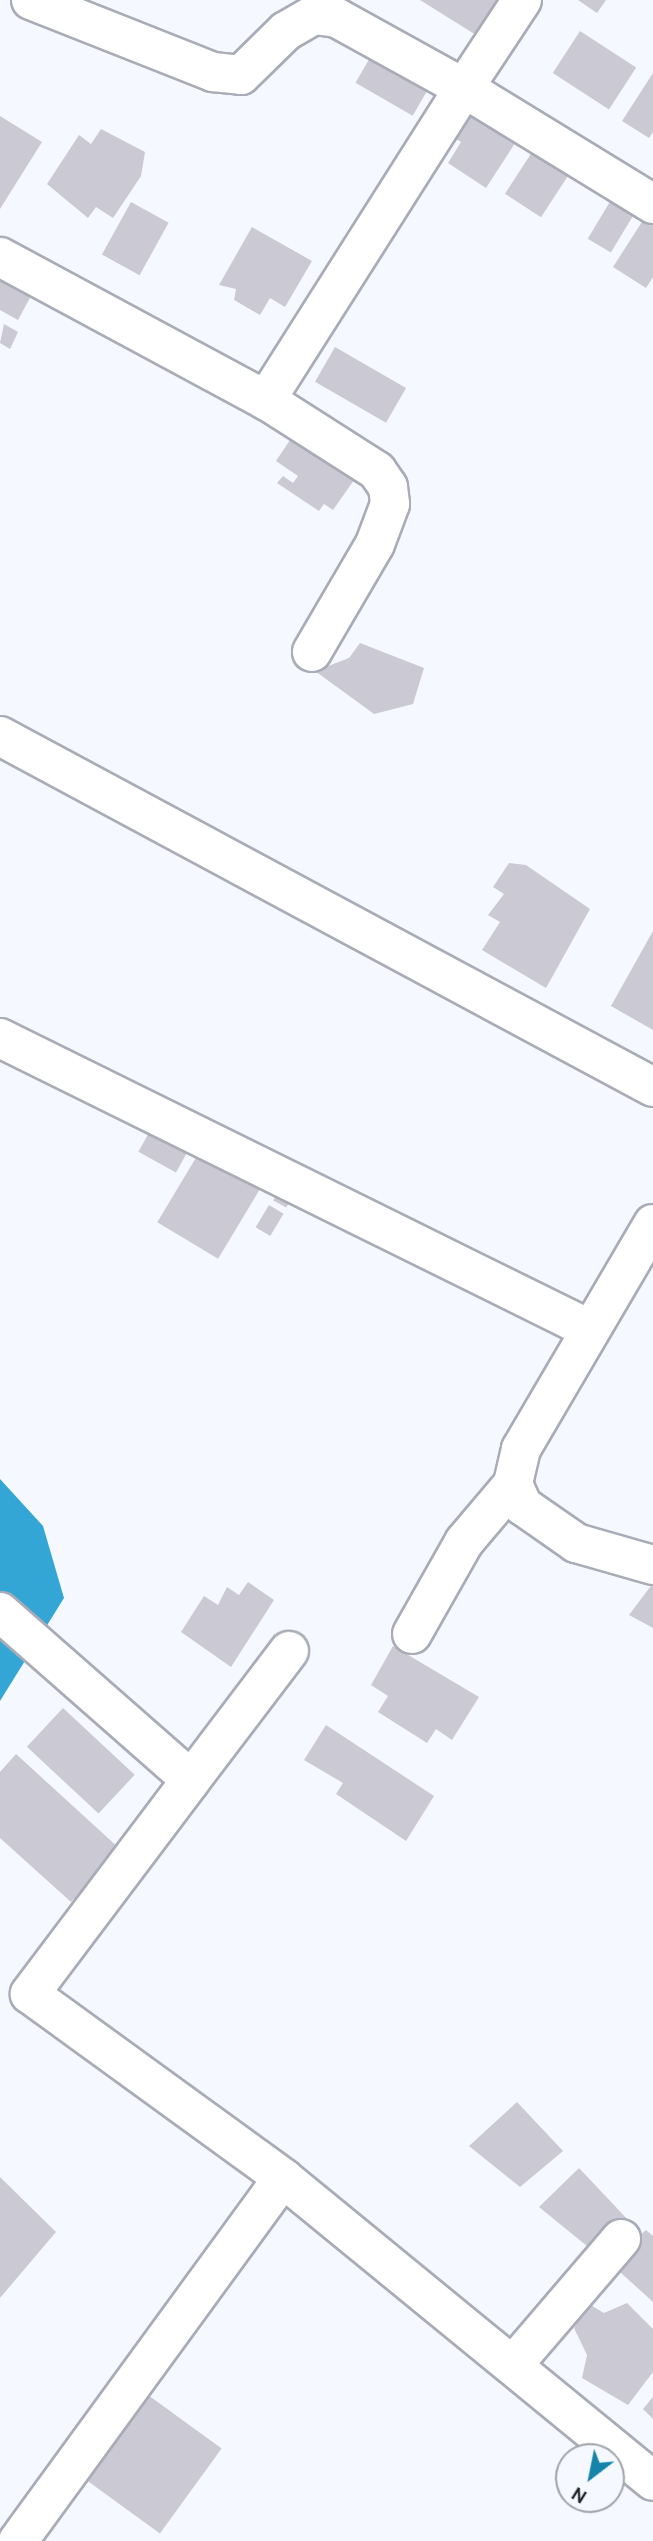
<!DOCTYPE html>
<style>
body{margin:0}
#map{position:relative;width:653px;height:2541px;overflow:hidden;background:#f6f8ff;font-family:Overpass,sans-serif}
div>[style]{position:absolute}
.water>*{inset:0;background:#34a6d5}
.building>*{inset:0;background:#cbc9d4;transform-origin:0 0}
.roads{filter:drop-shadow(2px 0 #a9acb7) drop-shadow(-2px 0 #a9acb7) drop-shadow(0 2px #a9acb7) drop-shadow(0 -2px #a9acb7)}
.minor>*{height:38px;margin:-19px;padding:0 19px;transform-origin:19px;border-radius:19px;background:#fff}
span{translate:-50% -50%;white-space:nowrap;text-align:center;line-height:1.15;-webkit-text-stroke:5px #f6f8ff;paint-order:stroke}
.north{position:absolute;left:555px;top:2443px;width:70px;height:70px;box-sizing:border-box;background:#f6f8ff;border:2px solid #a3a4aa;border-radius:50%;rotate:212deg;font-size:19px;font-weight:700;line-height:28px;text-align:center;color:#26272b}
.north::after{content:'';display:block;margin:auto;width:24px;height:32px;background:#1584ab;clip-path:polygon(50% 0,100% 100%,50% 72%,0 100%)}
</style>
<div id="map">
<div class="water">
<div style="clip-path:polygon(0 1479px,43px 1526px,64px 1598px,0 1701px)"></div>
</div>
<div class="building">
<div style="clip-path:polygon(420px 0,499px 0,476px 35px)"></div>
<div style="clip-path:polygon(578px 0,606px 0,597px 13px)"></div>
<div style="left:580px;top:31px;width:67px;height:50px;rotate:33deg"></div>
<div style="left:371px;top:56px;width:66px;height:31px;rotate:30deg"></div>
<div style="clip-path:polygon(653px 73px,653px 132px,649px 138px,622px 121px)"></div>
<div style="clip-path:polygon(473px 107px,519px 137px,486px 188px,448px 163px,461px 142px,453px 137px)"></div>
<div style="clip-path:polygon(0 116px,42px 142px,0 209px)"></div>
<div style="clip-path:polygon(101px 129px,145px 152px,141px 176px,113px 218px,96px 207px,88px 218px,47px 184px,79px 135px,91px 144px)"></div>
<div style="left:536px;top:146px;width:43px;height:57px;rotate:33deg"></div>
<div style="left:614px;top:195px;width:27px;height:51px;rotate:31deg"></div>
<div style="left:131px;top:202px;width:43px;height:60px;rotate:29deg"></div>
<div style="clip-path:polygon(647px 214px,653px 218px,653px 277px,646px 288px,613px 267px)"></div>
<div style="clip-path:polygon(252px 227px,312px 261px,285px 307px,270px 298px,260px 315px,234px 300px,236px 289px,219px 285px)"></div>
<div style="clip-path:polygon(0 265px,38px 283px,18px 320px,0 310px)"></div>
<div style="clip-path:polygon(4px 324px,18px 332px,10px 349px,0 343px)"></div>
<div style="left:335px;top:347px;width:82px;height:40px;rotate:30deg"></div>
<div style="clip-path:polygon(296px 431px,359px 473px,333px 510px,324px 504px,319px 511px,277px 483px,283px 476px,293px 483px,298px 476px,276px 461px)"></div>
<div style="clip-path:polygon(360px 643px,424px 668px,413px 704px,374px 714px,315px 671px,349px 658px)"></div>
<div style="clip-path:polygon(509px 863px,526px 865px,590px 909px,546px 988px,482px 950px,500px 922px,488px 915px,504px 894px,493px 887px)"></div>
<div style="clip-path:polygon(653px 931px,653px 1030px,611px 1006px)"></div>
<div style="left:151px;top:1129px;width:43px;height:26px;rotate:29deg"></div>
<div style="left:200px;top:1151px;width:71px;height:83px;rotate:31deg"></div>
<div style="left:283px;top:1182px;width:15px;height:21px;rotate:28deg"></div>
<div style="left:269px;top:1205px;width:17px;height:26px;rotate:31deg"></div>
<div style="clip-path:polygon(248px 1582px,274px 1600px,231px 1667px,181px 1632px,204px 1596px,218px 1605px,227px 1587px,239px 1595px)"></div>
<div style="clip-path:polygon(653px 1583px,653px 1628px,629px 1615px)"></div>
<div style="clip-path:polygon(393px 1646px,479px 1697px,452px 1740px,436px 1729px,427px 1743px,378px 1712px,388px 1696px,371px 1685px)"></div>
<div style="left:63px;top:1708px;width:98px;height:53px;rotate:43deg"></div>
<div style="clip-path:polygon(326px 1725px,434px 1796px,406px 1841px,336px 1794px,343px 1783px,304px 1760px)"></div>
<div style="clip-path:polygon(16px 1754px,120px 1849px,71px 1902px,0 1838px,0 1772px)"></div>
<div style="clip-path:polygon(517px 2102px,563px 2151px,520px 2187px,469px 2146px)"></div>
<div style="clip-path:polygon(579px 2168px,629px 2221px,598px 2255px,539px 2207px)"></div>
<div style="clip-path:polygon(0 2177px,56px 2232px,0 2298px)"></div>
<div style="clip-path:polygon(646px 2230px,653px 2236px,653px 2302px,609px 2262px)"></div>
<div style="clip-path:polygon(627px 2303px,653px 2329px,653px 2372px,628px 2405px,582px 2378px,587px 2355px,574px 2328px,589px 2304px,604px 2313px)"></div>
<div style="left:148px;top:2395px;width:91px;height:105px;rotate:36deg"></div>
<div style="clip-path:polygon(653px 2397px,653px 2419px,643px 2409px)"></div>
</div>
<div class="roads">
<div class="minor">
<div style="left:31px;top:0;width:196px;rotate:21.6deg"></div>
<div style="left:213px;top:72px;width:28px;rotate:6deg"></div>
<div style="left:241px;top:75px;width:63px;rotate:-44.4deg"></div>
<div style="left:286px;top:31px;width:32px;rotate:-30deg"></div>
<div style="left:314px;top:15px;width:23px;rotate:7deg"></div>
<div style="left:337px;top:18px;width:145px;rotate:28.9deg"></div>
<div style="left:464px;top:88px;width:370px;rotate:122.4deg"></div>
<div style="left:522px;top:0;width:105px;rotate:123.4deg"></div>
<div style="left:464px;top:88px;width:222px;rotate:31.5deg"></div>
<div style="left:0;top:257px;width:302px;rotate:28.3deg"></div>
<div style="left:266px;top:400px;width:132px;rotate:32.6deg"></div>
<div style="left:377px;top:471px;width:19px;rotate:55deg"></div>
<div style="left:388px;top:487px;width:17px;rotate:83deg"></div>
<div style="left:390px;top:504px;width:43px;rotate:110.6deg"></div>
<div style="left:375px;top:544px;width:125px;rotate:120.3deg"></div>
<div style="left:0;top:736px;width:741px;rotate:28.26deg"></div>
<div style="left:0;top:1038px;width:655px;rotate:26.29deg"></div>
<div style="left:653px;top:1224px;width:261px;rotate:120.4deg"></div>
<div style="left:521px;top:1449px;width:36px;rotate:103deg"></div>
<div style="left:513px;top:1484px;width:24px;rotate:66deg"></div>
<div style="left:523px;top:1506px;width:65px;rotate:34.9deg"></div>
<div style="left:576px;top:1543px;width:80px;rotate:15.9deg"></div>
<div style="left:0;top:1612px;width:254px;rotate:41.3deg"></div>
<div style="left:191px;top:1780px;width:268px;rotate:127deg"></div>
<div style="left:30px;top:1994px;width:313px;rotate:36deg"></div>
<div style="left:283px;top:2178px;width:478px;rotate:39.3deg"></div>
<div style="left:412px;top:1634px;width:106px;rotate:-60.5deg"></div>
<div style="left:464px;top:1542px;width:76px;rotate:-49.8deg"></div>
<div style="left:191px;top:1780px;width:162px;rotate:-52.8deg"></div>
<div style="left:513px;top:2365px;width:166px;rotate:-49.4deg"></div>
<div style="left:18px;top:2541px;width:449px;rotate:-53.9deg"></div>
</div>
</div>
<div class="north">N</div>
</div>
